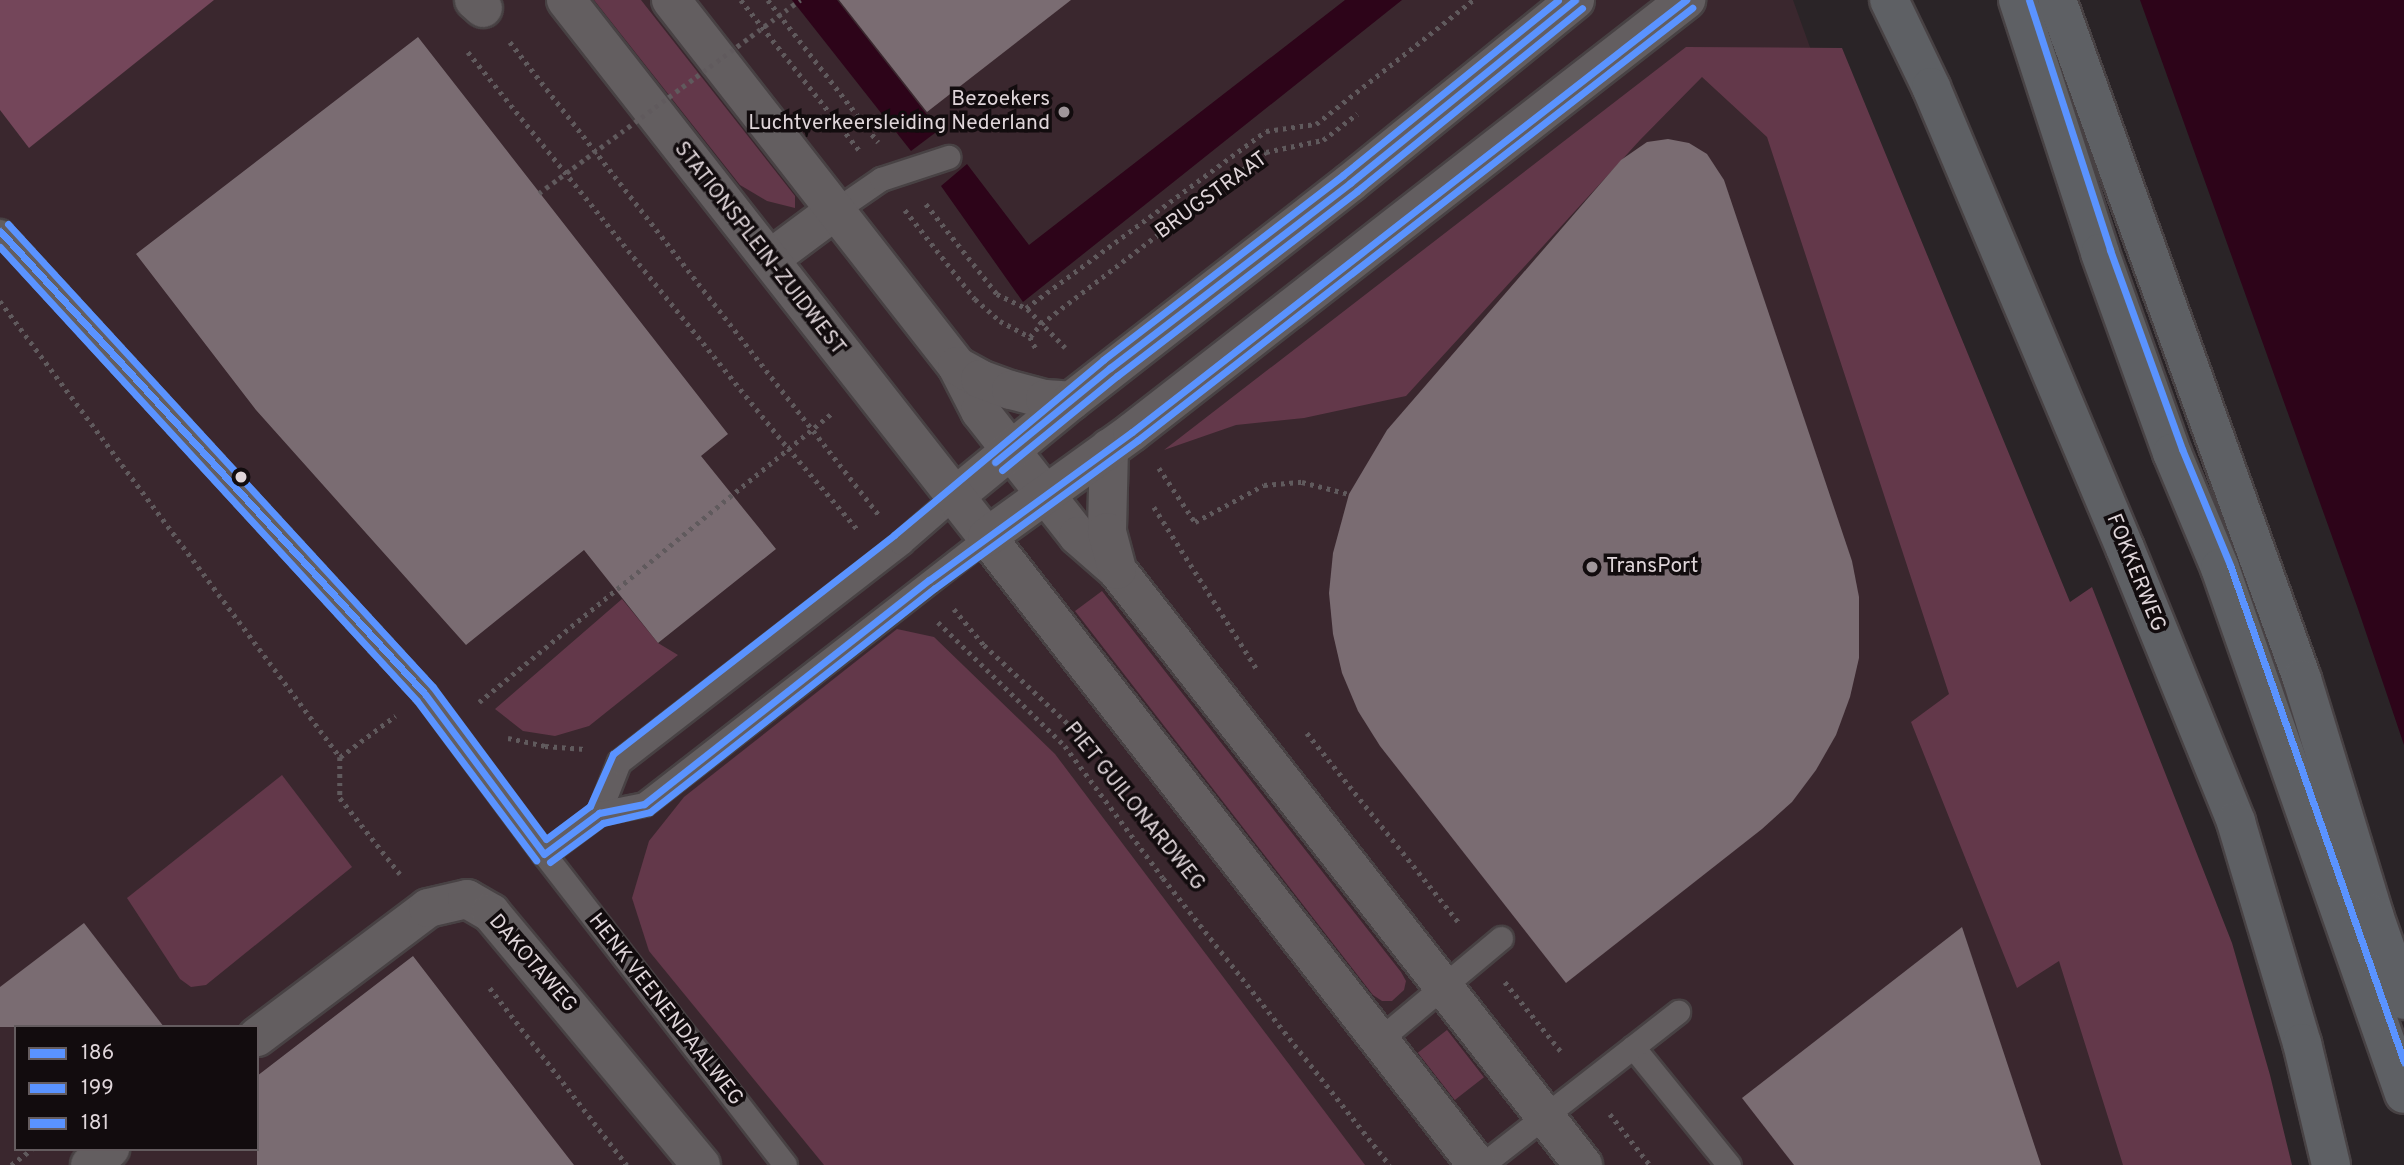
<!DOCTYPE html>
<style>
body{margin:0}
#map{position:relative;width:2404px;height:1165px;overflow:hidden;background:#2a2427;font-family:Overpass,sans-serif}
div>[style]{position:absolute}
.built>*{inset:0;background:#3a272e}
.green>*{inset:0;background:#63384a;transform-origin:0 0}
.forest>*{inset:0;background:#74465a}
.water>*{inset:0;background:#2d0419}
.building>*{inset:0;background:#7a6c72}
.path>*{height:4.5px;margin-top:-2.25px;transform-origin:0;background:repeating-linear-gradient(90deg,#605a5d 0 3.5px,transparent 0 8.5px)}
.roads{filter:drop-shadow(2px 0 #484244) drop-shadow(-2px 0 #484244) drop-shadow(0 2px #484244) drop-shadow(0 -2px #484244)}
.lane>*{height:23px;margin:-11.5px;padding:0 11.5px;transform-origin:11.5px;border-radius:11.5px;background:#635e60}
.street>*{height:38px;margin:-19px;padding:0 19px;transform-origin:19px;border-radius:19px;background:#635e60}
.secondary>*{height:38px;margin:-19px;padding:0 19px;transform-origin:19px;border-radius:19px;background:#635e60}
.primary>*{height:38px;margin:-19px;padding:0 19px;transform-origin:19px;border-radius:19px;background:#5e6064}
.path-bridge>*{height:4.5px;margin-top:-2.25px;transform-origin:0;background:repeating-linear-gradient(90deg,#605a5d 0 3.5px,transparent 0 8.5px)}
.bus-1>*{height:7px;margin:-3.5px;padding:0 3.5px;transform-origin:3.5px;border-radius:3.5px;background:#5a93ff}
.bus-2>*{height:7px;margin:-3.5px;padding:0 3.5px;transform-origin:3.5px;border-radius:3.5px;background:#5a93ff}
.bus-3>*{height:7px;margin:-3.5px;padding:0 3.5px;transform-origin:3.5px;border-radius:3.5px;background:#5a93ff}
.dots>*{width:19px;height:19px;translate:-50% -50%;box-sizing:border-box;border:4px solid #120c0e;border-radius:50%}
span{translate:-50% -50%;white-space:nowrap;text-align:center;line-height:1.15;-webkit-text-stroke:7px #120c0e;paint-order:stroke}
.poi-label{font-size:21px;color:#dfd5d9}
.right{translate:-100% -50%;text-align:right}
.left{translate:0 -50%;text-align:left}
.street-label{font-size:21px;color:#dfd5d9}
.legend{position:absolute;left:14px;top:1025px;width:245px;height:126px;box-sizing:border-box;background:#120c0e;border:2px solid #645c5f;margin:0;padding:9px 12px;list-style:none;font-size:21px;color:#dfd5d9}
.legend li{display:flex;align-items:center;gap:14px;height:35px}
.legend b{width:35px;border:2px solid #645c5f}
</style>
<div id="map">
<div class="built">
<div style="clip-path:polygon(evenodd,0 0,1793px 0,2055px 728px,2179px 1165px,0 1165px,0 0,16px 1027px,257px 1027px,257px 1149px,16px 1149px,16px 1027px)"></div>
</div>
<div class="green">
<div style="clip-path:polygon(594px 0,641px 0,795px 196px,795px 208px,767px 201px,740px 185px)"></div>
<div style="clip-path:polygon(1686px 47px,1842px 48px,2070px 602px,2092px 587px,2232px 943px,2270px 1075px,2292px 1165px,2123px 1165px,2059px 961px,2017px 988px,1911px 722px,1949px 694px,1767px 137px,1702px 77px,1640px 140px,1406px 396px,1304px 418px,1236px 425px,1164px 450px)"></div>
<div style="clip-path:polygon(1102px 591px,1401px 972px,1406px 981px,1404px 990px,1392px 1001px,1382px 1001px,1373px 995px,1075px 611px)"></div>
<div style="clip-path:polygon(622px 599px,658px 643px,678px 655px,589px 726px,555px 736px,523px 731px,495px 709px)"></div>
<div style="clip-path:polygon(897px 629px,934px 637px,1055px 754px,1365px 1165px,824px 1165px,649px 951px,632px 898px,649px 841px,684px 797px)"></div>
<div style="clip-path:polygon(282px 775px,352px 867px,206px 985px,191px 987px,180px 979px,127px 898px)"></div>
<div style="left:1447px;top:1030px;width:60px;height:37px;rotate:52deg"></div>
</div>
<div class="forest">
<div style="clip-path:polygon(0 0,214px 0,29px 148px,0 110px)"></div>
</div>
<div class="water">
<div style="clip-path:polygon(792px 0,837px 0,939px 130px,911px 151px)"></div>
<div style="clip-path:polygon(1345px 0,1402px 0,1023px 302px,941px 186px,967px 164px,1029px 245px)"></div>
<div style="clip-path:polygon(2140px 0,2404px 0,2404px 745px,2358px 609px)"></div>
</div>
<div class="building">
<div style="clip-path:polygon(839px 0,1071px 0,927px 112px)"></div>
<div style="clip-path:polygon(418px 37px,728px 434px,701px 456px,776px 549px,658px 643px,584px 550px,466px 645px,256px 410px,136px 254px)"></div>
<div style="clip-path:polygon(1668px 139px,1689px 143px,1707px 154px,1724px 180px,1852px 561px,1859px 597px,1859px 658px,1850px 697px,1836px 735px,1816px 770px,1792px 802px,1762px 829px,1566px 983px,1380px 746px,1358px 711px,1342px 673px,1333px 634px,1329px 593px,1333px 553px,1349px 494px,1387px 430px,1621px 160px,1647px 142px)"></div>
<div style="clip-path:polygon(84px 923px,164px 1027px,0 1027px,0 987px)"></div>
<div style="clip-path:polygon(1962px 927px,2041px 1165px,1794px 1165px,1742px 1098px)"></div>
<div style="clip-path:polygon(413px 956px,546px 1129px,574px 1165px,257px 1165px,257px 1076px)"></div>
</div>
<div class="path">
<div style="left:741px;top:0;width:191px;rotate:51.8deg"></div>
<div style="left:768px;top:0;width:180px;rotate:52.2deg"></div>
<div style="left:510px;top:42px;width:600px;rotate:52.04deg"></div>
<div style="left:468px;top:52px;width:509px;rotate:51.06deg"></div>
<div style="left:788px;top:448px;width:109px;rotate:49.5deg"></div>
<div style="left:926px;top:204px;width:115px;rotate:51.7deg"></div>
<div style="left:997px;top:294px;width:32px;rotate:26deg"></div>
<div style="left:905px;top:210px;width:113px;rotate:51.8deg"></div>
<div style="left:975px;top:299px;width:33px;rotate:41deg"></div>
<div style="left:1000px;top:321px;width:34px;rotate:28deg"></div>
<div style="left:0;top:301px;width:569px;rotate:53.29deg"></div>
<div style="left:340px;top:757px;width:41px;rotate:90deg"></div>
<div style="left:340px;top:798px;width:97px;rotate:51.7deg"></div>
<div style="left:1030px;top:337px;width:13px;rotate:63deg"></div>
<div style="left:1030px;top:337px;width:17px;rotate:-50deg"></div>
<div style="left:1041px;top:324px;width:283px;rotate:-37.4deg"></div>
<div style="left:1266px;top:152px;width:58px;rotate:-11.9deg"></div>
<div style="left:1323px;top:140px;width:43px;rotate:-37.4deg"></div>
<div style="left:1065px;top:348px;width:56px;rotate:-134.3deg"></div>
<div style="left:1026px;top:308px;width:298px;rotate:-36.4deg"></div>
<div style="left:1266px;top:131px;width:50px;rotate:-8deg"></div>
<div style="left:1316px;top:124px;width:200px;rotate:-38.3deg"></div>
<div style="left:1159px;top:468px;width:65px;rotate:56.3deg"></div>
<div style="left:1195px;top:522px;width:78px;rotate:-28.2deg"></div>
<div style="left:1264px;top:485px;width:38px;rotate:-5deg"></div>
<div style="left:1302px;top:482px;width:49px;rotate:14.3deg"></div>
<div style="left:1154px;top:507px;width:194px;rotate:57.6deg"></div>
<div style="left:954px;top:609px;width:47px;rotate:50.2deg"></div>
<div style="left:984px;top:645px;width:130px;rotate:43.1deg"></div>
<div style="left:938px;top:622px;width:177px;rotate:44.3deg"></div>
<div style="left:1065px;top:746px;width:164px;rotate:53.4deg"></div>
<div style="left:1163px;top:878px;width:366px;rotate:51.7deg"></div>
<div style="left:479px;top:702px;width:456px;rotate:-39.3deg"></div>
<div style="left:1307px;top:733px;width:243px;rotate:51.3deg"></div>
<div style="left:508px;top:738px;width:38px;rotate:12deg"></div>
<div style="left:545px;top:746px;width:40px;rotate:4.3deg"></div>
<div style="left:340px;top:757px;width:69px;rotate:-36.7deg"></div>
<div style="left:1505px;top:982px;width:92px;rotate:51.1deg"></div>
<div style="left:490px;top:988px;width:224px;rotate:52.3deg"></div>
<div style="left:1610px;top:1114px;width:65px;rotate:51.9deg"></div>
<div style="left:11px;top:1165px;width:26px;rotate:-37deg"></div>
</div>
<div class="roads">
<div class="lane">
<div style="left:836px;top:210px;width:55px;rotate:-34.6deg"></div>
<div style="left:881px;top:179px;width:71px;rotate:-18.2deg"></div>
<div style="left:0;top:231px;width:628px;rotate:47.45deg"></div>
<div style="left:425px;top:694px;width:199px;rotate:53.4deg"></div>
<div style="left:544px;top:854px;width:393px;rotate:52.2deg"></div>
<div style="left:599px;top:813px;width:55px;rotate:-68.6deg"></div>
<div style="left:619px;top:762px;width:357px;rotate:-37.8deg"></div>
<div style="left:901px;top:543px;width:70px;rotate:-41deg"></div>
<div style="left:544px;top:854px;width:69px;rotate:-36.7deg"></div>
<div style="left:599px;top:813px;width:46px;rotate:-11.3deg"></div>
<div style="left:644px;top:804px;width:435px;rotate:-37.9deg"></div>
<div style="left:1379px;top:1040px;width:159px;rotate:-39.9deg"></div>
<div style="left:1633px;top:1047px;width:152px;rotate:50.9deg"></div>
<div style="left:1482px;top:1165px;width:249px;rotate:-38deg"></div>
</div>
<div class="street">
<div style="left:474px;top:0;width:12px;rotate:42deg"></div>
<div style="left:770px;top:259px;width:82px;rotate:-36.6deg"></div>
<div style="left:957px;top:366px;width:51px;rotate:62.9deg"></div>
<div style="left:980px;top:411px;width:159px;rotate:51.9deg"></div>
<div style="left:1078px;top:536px;width:52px;rotate:41.1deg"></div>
<div style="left:1117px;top:570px;width:756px;rotate:51.93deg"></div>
<div style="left:1109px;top:448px;width:84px;rotate:91.4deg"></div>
<div style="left:1107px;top:532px;width:39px;rotate:75deg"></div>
<div style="left:954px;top:497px;width:151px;rotate:-39.4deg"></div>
<div style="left:987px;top:537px;width:797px;rotate:52.04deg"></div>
<div style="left:257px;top:1037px;width:214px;rotate:-37deg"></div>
<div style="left:428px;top:908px;width:40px;rotate:-13deg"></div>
<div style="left:467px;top:899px;width:28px;rotate:30deg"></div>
<div style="left:491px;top:913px;width:328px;rotate:50.2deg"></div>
<div style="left:90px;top:1165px;width:26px;rotate:-39deg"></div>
</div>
<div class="secondary">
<div style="left:566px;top:0;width:682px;rotate:51.9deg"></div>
<div style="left:987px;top:537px;width:179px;rotate:-35.9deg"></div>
<div style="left:1132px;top:432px;width:703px;rotate:-37.95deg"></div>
<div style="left:671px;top:0;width:464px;rotate:52deg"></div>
<div style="left:957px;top:366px;width:26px;rotate:29deg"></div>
<div style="left:980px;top:379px;width:33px;rotate:20deg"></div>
<div style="left:1011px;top:390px;width:35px;rotate:15deg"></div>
<div style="left:1045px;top:399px;width:26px;rotate:4deg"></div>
<div style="left:1071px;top:401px;width:354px;rotate:-38deg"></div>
<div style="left:1350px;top:183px;width:290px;rotate:-39.1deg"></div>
</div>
<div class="primary">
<div style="left:1889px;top:0;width:97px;rotate:64.2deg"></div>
<div style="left:1931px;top:87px;width:500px;rotate:67.18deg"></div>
<div style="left:2125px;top:548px;width:296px;rotate:67.9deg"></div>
<div style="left:2236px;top:822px;width:231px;rotate:73.4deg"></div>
<div style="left:2302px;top:1043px;width:125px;rotate:76.6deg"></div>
<div style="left:2018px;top:0;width:266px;rotate:72deg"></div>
<div style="left:2100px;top:253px;width:213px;rotate:70.2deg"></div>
<div style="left:2172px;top:453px;width:125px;rotate:67.3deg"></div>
<div style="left:2220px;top:568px;width:557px;rotate:70.72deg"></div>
<div style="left:2057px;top:0;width:722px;rotate:70.16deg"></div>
<div style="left:2302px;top:679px;width:247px;rotate:73deg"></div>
<div style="left:2374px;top:915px;width:90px;rotate:70.6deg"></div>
</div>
</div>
<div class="path-bridge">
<div style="left:539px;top:193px;width:325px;rotate:-36.5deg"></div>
</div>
<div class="bus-1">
<div style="left:0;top:231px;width:628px;rotate:47.45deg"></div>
<div style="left:425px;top:694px;width:199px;rotate:53.4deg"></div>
<div style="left:995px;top:462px;width:149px;rotate:-39.3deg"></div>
<div style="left:1110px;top:368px;width:303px;rotate:-37.6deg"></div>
<div style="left:1350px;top:183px;width:290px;rotate:-39.1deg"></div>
<div style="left:544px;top:854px;width:69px;rotate:-36.7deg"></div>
<div style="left:599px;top:813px;width:46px;rotate:-11.3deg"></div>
<div style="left:644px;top:804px;width:362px;rotate:-38.2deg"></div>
<div style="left:929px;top:580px;width:251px;rotate:-36.1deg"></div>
<div style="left:1132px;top:432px;width:703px;rotate:-37.95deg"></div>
</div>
<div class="bus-2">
<div style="left:0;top:247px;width:616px;rotate:47.43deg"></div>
<div style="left:417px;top:701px;width:199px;rotate:53.2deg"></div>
<div style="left:1002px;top:470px;width:149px;rotate:-39.3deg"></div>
<div style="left:1117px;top:376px;width:303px;rotate:-37.6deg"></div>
<div style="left:1357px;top:191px;width:290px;rotate:-39.1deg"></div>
<div style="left:550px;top:862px;width:66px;rotate:-36.3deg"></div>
<div style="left:603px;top:823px;width:48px;rotate:-13.2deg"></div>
<div style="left:650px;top:812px;width:362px;rotate:-38.2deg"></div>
<div style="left:935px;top:588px;width:251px;rotate:-36.1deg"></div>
<div style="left:1138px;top:440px;width:703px;rotate:-37.95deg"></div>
</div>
<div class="bus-3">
<div style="left:2029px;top:0;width:263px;rotate:72deg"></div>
<div style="left:2110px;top:250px;width:212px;rotate:70.1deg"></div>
<div style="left:2182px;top:449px;width:126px;rotate:67.5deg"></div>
<div style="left:2230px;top:565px;width:527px;rotate:70.7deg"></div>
<div style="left:8px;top:224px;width:628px;rotate:47.45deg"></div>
<div style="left:433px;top:687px;width:189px;rotate:53.4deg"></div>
<div style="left:546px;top:839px;width:55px;rotate:-36.9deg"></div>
<div style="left:590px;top:806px;width:57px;rotate:-66.1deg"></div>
<div style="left:613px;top:754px;width:356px;rotate:-37.9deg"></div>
<div style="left:894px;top:535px;width:273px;rotate:-39.9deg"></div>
<div style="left:1103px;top:360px;width:303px;rotate:-37.6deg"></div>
<div style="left:1343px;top:175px;width:277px;rotate:-39.1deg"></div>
</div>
<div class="dots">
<div style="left:1064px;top:112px;background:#a0979b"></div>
<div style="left:241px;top:477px;background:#dfd5d9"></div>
<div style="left:1592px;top:567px;background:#a0979b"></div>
</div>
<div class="poi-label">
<span class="right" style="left:1050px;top:112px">Bezoekers<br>Luchtverkeersleiding Nederland</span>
<span class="left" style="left:1606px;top:567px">TransPort</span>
</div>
<div class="street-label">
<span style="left:1212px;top:196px;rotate:-36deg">BRUGSTRAAT</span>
<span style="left:759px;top:249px;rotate:52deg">STATIONSPLEIN-ZUIDWEST</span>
<span style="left:2135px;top:573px;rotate:68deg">FOKKERWEG</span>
<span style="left:1134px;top:807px;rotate:51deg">PIET GUILONARDWEG</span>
<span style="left:532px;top:964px;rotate:49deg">DAKOTAWEG</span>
<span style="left:665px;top:1010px;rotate:52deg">HENK VEENENDAALWEG</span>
</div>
<ul class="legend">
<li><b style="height:9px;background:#5a93ff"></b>186</li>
<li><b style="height:9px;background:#5a93ff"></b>199</li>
<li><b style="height:9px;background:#5a93ff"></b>181</li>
</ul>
</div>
